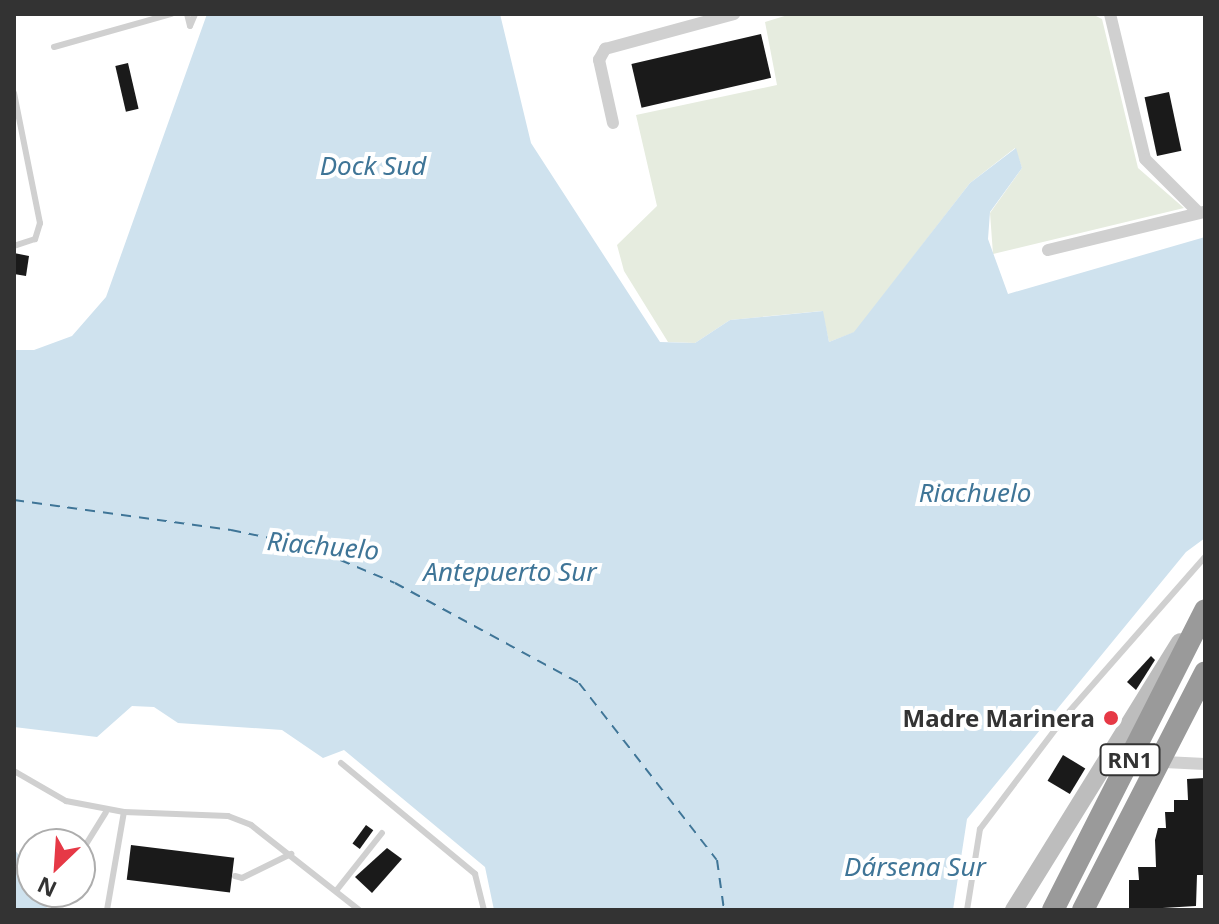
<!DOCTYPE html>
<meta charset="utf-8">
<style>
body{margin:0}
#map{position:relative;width:1219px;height:924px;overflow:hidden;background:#fff;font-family:"Noto Sans",sans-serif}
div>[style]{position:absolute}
.green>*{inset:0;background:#e6ecdf}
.water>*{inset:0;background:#cfe2ee}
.ferry>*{height:2px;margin-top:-1px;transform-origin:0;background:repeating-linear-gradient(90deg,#3f7597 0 10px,transparent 0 18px)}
.building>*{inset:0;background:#1a1a1a;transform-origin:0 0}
.service>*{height:6px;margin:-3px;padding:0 3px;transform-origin:3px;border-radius:3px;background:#d0d0d0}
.minor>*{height:12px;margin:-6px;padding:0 6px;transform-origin:6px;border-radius:6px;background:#d0d0d0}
.secondary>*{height:18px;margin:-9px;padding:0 9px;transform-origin:9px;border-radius:9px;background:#bdbdbd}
.motorway-bridge>*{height:22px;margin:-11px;padding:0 11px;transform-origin:11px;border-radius:11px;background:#9a9a9a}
.dots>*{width:22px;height:22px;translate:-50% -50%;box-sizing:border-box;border:4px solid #fff;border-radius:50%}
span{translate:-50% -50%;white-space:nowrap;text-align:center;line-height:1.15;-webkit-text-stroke:8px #fff;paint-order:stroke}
.shield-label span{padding:2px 6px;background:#fff;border:2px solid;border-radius:6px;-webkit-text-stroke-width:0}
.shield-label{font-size:22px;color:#333;font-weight:700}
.poi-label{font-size:24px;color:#333;font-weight:700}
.right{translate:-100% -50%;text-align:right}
.water-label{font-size:26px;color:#3f7597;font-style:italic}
.frame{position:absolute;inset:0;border:16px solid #333;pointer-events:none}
.north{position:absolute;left:16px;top:828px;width:80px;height:80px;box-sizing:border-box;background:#fff;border:2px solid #adadad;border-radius:50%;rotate:205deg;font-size:22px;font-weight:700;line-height:32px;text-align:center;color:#333}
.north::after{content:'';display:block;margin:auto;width:28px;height:36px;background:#e63946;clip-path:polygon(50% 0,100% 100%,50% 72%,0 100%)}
</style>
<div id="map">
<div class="green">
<div style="clip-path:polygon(791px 14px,1092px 14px,1102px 19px,1138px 168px,1184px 208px,993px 254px,990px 213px,1022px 168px,1015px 148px,970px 183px,855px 332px,829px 342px,822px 311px,730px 320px,695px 343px,668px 342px,624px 271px,617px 245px,657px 206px,636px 115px,777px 85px,765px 22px)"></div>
</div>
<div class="water">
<div style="clip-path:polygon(207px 14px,500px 14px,531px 143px,660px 342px,695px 343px,730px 320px,823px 311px,829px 342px,854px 332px,970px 183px,1016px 148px,1022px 168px,990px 212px,988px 239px,1008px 294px,1205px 237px,1205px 538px,1186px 552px,967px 819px,953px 910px,494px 910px,485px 867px,344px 750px,323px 758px,282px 730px,178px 723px,154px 707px,132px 706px,97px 737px,14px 727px,14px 350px,34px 350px,72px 336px,106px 297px)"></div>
<div style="clip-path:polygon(14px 849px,32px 871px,34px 897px,50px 910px,14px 910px)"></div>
</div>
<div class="ferry">
<div style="left:14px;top:500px;width:219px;rotate:7.9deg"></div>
<div style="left:231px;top:530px;width:78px;rotate:11.9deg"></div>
<div style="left:307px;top:546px;width:95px;rotate:22.8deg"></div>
<div style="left:395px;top:583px;width:209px;rotate:28.5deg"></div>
<div style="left:579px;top:683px;width:224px;rotate:52.1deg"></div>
<div style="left:717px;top:860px;width:50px;rotate:82deg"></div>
</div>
<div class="building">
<div style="left:761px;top:34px;width:45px;height:133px;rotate:77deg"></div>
<div style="left:128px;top:63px;width:47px;height:13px;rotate:77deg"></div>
<div style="left:1169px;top:92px;width:60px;height:25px;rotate:78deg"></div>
<div style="clip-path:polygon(14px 253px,29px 256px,26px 276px,14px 274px)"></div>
<div style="clip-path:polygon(1151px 656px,1155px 660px,1136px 690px,1127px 682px)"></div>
<div style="left:1063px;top:755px;width:26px;height:30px;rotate:31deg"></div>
<div style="clip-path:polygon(1205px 778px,1205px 875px,1197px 875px,1196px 906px,1129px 910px,1129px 880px,1139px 880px,1138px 867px,1156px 867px,1155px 840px,1158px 828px,1166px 828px,1165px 812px,1174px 812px,1174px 800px,1188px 800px,1187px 779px)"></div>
<div style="left:366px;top:825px;width:9px;height:23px;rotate:36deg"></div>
<div style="left:131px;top:845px;width:104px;height:35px;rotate:7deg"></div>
<div style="clip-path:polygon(387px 848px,402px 859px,372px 893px,355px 877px)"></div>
</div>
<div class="service">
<div style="left:187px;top:14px;width:12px;rotate:76deg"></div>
<div style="left:190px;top:26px;width:13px;rotate:-67deg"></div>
<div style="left:54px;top:47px;width:122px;rotate:-15.8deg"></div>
<div style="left:14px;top:93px;width:133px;rotate:78.7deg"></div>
<div style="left:40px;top:223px;width:17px;rotate:107deg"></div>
<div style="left:35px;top:239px;width:22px;rotate:162deg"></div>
<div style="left:341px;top:763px;width:174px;rotate:39.6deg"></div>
<div style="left:475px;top:874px;width:37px;rotate:76deg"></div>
<div style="left:14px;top:771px;width:60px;rotate:30deg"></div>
<div style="left:66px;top:801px;width:59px;rotate:10.7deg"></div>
<div style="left:80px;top:854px;width:49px;rotate:-58.2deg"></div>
<div style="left:235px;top:876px;width:7px;rotate:16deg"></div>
<div style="left:242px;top:878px;width:55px;rotate:-26.1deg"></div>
<div style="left:336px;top:891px;width:74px;rotate:-51.6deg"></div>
<div style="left:49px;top:899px;width:9px;rotate:-49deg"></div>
<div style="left:107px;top:910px;width:99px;rotate:-80.2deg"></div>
<div style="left:124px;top:812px;width:104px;rotate:2.2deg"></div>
<div style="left:228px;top:816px;width:25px;rotate:21deg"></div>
<div style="left:251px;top:825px;width:137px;rotate:38.2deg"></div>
<div style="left:967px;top:910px;width:82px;rotate:-80.9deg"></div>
<div style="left:980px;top:829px;width:144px;rotate:-52.9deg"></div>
<div style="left:1067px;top:714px;width:209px;rotate:-48.7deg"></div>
</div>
<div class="minor">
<div style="left:1110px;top:14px;width:149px;rotate:76.4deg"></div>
<div style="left:1145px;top:159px;width:76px;rotate:45deg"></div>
<div style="left:613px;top:123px;width:65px;rotate:-102.5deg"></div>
<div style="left:599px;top:60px;width:13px;rotate:-61deg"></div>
<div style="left:605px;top:49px;width:134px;rotate:-15.2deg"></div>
<div style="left:1048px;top:250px;width:161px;rotate:-13.7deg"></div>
<div style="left:1124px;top:760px;width:81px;rotate:2.8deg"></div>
</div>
<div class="secondary">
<div style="left:1014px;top:910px;width:315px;rotate:-58.2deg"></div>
</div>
<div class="motorway-bridge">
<div style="left:1053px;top:910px;width:336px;rotate:-63.1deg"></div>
<div style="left:1083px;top:910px;width:267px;rotate:-62.8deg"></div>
</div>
<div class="dots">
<div style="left:1111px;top:718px;background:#e63946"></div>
</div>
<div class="shield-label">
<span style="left:1130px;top:760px">RN1</span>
</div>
<div class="poi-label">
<span class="right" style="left:1095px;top:718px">Madre Marinera</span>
</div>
<div class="water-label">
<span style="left:373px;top:166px">Dock Sud</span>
<span style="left:975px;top:493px">Riachuelo</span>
<span style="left:323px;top:546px;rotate:5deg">Riachuelo</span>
<span style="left:510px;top:572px">Antepuerto Sur</span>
<span style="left:915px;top:867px">Dársena Sur</span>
</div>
<div class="frame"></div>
<div class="north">N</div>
</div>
